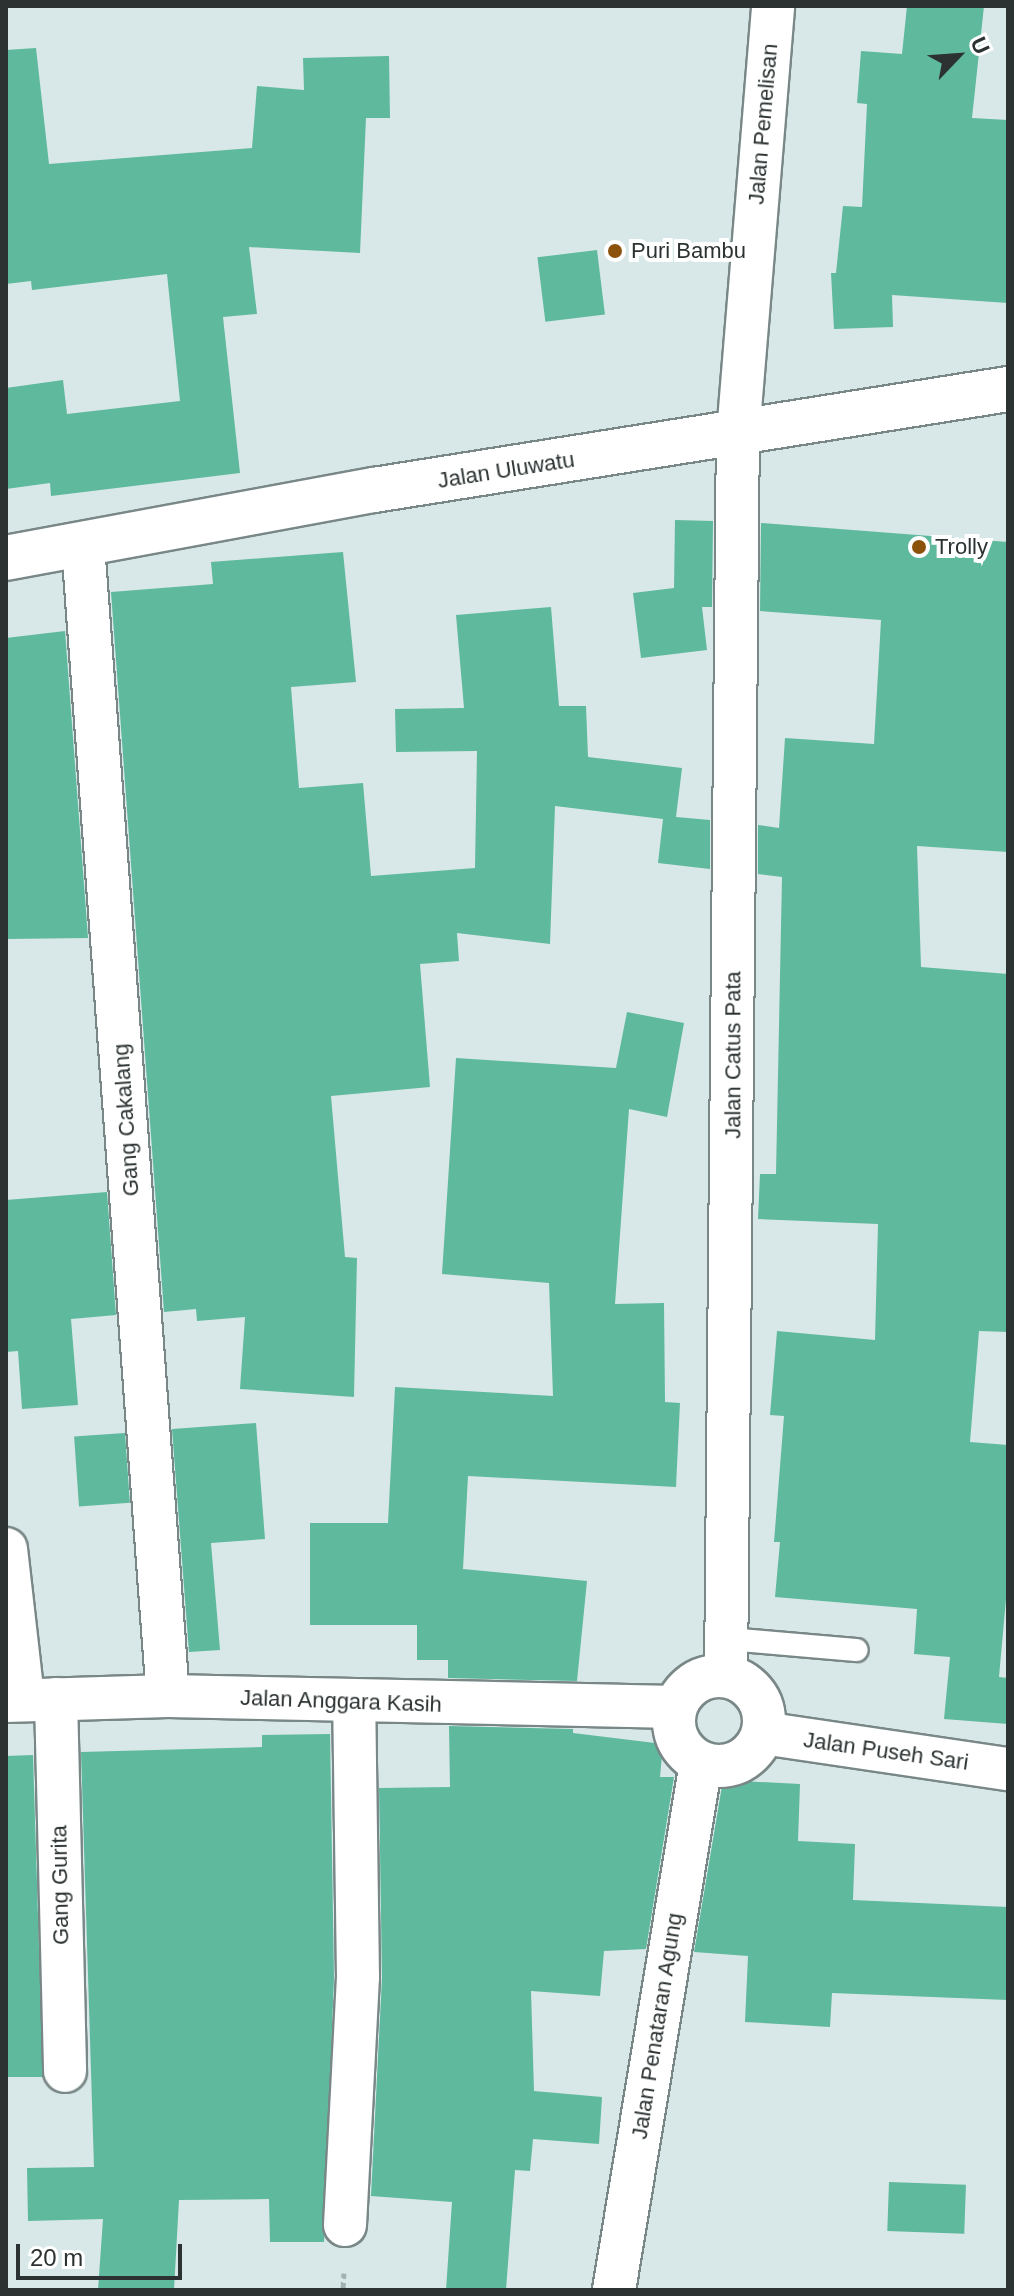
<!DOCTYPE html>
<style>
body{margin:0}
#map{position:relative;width:1014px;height:2296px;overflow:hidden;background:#d8e7e7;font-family:Helvetica,sans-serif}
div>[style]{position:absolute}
.building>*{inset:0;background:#5fb99d;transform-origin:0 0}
.path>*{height:5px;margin-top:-2.5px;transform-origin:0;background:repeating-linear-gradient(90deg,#a4b1b1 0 8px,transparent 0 12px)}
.roads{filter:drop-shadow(2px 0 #798787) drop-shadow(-2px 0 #798787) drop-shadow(0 2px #798787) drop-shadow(0 -2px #798787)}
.service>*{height:22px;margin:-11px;padding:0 11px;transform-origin:11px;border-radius:11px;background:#fff}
.minor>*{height:42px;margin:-21px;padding:0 21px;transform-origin:21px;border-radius:21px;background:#fff}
.minor>.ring{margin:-21px;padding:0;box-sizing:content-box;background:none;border:42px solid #fff;border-radius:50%}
.tertiary>*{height:44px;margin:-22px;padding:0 22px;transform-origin:22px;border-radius:22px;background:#fff}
.dots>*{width:22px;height:22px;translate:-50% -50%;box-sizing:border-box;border:4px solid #fff;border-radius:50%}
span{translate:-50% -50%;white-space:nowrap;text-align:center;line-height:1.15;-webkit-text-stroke:8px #fff;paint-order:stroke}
.street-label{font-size:22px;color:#2c3232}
.poi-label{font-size:22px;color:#2c3232}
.left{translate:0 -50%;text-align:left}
.frame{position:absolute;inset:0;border:8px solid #2c3232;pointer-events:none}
.north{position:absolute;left:918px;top:16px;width:80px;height:80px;-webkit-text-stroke:6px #fff;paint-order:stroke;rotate:65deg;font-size:22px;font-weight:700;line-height:32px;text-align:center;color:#2c3232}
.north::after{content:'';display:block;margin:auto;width:28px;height:36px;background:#2c3232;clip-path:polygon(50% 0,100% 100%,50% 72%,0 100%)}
.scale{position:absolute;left:16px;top:2244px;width:166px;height:36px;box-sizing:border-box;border:4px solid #2c3232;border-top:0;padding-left:10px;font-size:24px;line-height:28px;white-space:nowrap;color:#2c3232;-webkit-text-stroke:6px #fff;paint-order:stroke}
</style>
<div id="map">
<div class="building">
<div style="clip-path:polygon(907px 6px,984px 6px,972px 118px,1008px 120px,1008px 303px,892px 295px,893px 327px,834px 329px,831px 273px,836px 273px,843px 206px,862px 207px,867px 104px,857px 103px,861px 51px,902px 54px)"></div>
<div style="clip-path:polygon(36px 48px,49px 164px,252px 148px,257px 86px,304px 90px,303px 58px,389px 56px,390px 118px,366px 118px,360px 253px,249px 247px,257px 314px,223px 317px,240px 473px,51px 496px,50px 483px,6px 489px,6px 388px,63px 380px,67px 414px,180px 401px,167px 274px,32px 290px,31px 281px,6px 284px,6px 50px)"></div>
<div style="left:597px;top:250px;width:65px;height:60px;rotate:83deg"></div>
<div style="clip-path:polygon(675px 520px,713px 521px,712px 607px,702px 607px,707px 650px,641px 658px,633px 593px,674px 588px)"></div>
<div style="clip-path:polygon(761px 523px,1008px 542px,1008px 852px,917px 846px,921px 967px,1008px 974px,1008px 1332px,979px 1331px,970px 1442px,1008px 1445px,1008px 1577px,999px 1677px,1008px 1678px,1008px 1724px,944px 1719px,950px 1657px,914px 1654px,917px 1609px,775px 1597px,780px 1542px,774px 1542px,784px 1416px,770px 1415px,777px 1331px,875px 1340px,878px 1224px,758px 1219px,760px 1174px,776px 1174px,782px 877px,758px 874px,758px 825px,779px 828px,785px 738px,874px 744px,881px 620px,760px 611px)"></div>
<div style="clip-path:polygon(343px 552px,356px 682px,291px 687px,299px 788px,363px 783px,371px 876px,475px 868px,477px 751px,396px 752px,395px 709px,464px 708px,456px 615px,551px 607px,559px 706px,586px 706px,588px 757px,682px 768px,676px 817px,710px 820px,710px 869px,658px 863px,663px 819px,555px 806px,550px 944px,457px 933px,459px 961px,420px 964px,430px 1087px,331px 1096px,345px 1257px,357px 1258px,354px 1397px,240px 1389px,245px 1317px,197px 1321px,196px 1309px,164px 1312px,111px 592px,213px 584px,211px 562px)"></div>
<div style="clip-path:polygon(65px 631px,88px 938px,6px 939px,6px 638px)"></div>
<div style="clip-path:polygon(627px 1012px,684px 1023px,667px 1117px,629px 1109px,615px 1304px,664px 1303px,665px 1402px,680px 1403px,676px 1487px,468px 1476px,463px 1569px,587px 1581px,577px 1681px,448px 1678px,448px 1660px,417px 1660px,417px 1625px,310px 1625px,310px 1523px,388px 1523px,395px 1387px,553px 1396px,549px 1283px,442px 1274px,456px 1058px,616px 1068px)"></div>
<div style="clip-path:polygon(107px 1192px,116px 1315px,71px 1319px,78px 1405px,22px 1409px,18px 1351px,6px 1352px,6px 1200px)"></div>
<div style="clip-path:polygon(256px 1423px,265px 1539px,211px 1543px,220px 1650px,189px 1652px,172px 1429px)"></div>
<div style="left:125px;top:1433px;width:70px;height:51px;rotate:86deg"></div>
<div style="clip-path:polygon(449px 1726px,573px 1729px,573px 1733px,663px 1744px,660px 1777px,674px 1777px,646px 1949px,604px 1951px,600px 1996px,531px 1991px,534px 2091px,602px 2097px,599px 2144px,533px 2139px,530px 2171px,515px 2170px,506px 2290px,446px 2290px,452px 2202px,371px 2196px,382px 1978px,379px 1788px,450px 1787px)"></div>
<div style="clip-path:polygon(330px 1734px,334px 1977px,324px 2242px,270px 2242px,269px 2199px,179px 2200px,174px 2290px,98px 2290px,103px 2219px,28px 2221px,27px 2168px,94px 2167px,81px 1752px,262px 1747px,262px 1735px)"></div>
<div style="clip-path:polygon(33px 1755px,43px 2077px,6px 2077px,6px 1756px)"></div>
<div style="clip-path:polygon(723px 1780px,800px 1784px,798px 1841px,855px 1844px,853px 1900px,1008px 1907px,1008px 2000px,832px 1993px,830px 2027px,745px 2022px,748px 1956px,694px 1952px)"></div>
<div style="left:889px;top:2182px;width:77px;height:49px;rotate:2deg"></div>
</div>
<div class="path">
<div style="left:343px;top:2290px;width:17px;rotate:-87deg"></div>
</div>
<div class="roads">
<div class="service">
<div style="left:728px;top:1639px;width:129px;rotate:4.9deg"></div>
</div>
<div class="minor">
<div style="left:83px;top:545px;width:1154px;rotate:85.78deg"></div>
<div style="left:6px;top:1549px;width:151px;rotate:83.5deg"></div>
<div style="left:726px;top:1675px;width:1241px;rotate:-89.45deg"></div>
<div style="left:738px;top:434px;width:429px;rotate:-85.3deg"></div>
<div class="ring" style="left:674px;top:1676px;width:48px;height:48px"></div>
<div style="left:56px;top:1699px;width:372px;rotate:88.6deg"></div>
<div style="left:6px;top:1701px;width:162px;rotate:-1.8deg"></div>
<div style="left:168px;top:1696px;width:507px;rotate:1.24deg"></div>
<div style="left:763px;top:1733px;width:248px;rotate:8.4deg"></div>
<div style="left:345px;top:2225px;width:248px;rotate:-87deg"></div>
<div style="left:358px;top:1977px;width:274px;rotate:-90.8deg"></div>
<div style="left:614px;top:2290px;width:534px;rotate:-80.63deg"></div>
</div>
<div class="tertiary">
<div style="left:6px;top:558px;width:374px;rotate:-10.5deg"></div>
<div style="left:374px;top:490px;width:642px;rotate:-9.05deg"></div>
</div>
</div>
<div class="dots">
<div style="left:615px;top:251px;background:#8c520c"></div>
<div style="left:919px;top:547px;background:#8c520c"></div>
</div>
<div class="street-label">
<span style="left:763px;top:124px;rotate:-85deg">Jalan Pemelisan</span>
<span style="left:506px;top:470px;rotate:-9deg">Jalan Uluwatu</span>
<span style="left:733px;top:1055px;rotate:-90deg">Jalan Catus Pata</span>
<span style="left:126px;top:1120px;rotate:-94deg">Gang Cakalang</span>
<span style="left:341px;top:1701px;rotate:2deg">Jalan Anggara Kasih</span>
<span style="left:886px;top:1751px;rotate:8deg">Jalan Puseh Sari</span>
<span style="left:60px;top:1885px;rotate:-91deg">Gang Gurita</span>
<span style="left:657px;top:2026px;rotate:-81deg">Jalan Penataran Agung</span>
</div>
<div class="poi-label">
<span class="left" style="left:631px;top:251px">Puri Bambu</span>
<span class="left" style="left:935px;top:547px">Trolly</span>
</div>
<div class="frame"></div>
<div class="north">U</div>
<div class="scale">20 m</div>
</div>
